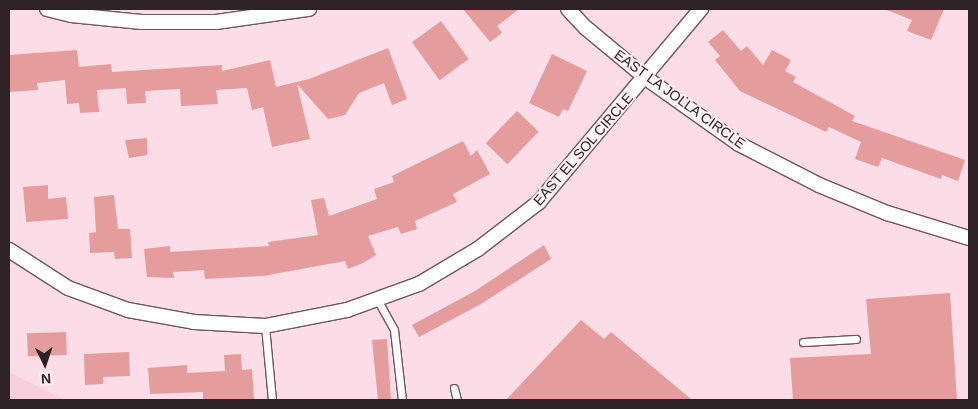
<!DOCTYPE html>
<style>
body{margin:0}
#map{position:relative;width:978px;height:409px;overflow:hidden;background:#fcdce7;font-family:Arial,sans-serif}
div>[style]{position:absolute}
.built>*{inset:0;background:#f7cfdc}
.building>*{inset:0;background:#e59c9d;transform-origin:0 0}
.roads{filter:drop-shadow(1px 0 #6f555d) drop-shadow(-1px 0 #6f555d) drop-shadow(0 1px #6f555d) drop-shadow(0 -1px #6f555d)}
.service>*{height:7px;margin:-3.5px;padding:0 3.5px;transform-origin:3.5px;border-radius:3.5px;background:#fff}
.minor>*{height:14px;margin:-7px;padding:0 7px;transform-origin:7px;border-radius:7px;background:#fff}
span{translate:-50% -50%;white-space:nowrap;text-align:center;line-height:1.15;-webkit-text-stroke:4px #fdf0f4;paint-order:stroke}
.street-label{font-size:14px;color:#2e2226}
.frame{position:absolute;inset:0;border:10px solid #2e2226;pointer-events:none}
.north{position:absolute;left:20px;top:339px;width:50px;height:50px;-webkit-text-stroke:4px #fdf0f4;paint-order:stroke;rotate:176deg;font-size:14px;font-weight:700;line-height:20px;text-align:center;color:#2e2226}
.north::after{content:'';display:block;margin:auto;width:18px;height:22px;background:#2e2226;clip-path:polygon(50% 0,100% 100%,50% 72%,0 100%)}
</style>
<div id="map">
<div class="built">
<div style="clip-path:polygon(9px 372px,65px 400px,9px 400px)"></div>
</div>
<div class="building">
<div style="clip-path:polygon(463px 9px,519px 9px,497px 26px,502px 33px,490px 42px)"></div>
<div style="clip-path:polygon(884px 9px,944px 9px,931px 40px,907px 31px,912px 20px)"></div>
<div style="left:441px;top:21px;width:47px;height:36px;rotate:54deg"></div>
<div style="clip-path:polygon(723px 30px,741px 51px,747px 46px,763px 65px,772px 50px,791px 60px,785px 71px,796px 77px,793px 82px,855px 116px,852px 121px,965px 160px,958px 181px,942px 175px,941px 179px,882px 158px,878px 167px,855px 159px,861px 142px,829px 127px,826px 132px,740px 91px,715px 60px,720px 56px,708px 42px)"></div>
<div style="clip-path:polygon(388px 48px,407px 99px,392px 105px,384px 83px,359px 93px,345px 115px,328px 119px,297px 84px,310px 139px,272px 147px,263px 107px,252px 110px,247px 88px,216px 90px,218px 104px,181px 106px,180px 89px,145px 91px,146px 103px,127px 104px,126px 88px,97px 90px,99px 112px,80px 113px,79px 103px,67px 104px,65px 80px,37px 83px,38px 90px,9px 92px,9px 55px,77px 50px,79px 67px,111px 64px,112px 72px,222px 65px,222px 71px,270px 60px,276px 87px,309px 79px)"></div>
<div style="clip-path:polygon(552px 54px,587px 71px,568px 111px,563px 109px,559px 117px,529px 103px)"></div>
<div style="left:517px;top:111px;width:30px;height:45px;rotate:44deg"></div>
<div style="clip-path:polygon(147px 138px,147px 155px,129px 158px,125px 140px)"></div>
<div style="clip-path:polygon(463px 141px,471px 156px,477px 150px,490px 174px,453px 194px,457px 202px,415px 221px,417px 229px,401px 234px,398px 227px,368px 236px,376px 255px,363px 263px,348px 269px,345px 261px,263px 276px,205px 279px,204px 270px,173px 272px,174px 278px,147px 277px,144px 249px,170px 246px,170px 252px,269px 246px,268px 242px,318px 235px,311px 200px,324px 198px,329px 216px,377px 199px,374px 189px,394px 182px,392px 176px)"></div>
<div style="clip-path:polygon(48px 185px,48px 199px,66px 197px,68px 219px,26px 222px,23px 187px)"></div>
<div style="clip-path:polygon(114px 195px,118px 229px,130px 229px,132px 258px,115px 259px,114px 252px,90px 253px,89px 233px,96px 232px,94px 197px)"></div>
<div style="clip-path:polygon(544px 245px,551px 259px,481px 304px,419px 337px,412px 325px,475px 291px)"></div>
<div style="clip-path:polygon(950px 293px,957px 400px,793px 400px,790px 358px,871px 354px,866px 299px)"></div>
<div style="clip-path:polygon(581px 320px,604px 339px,611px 332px,692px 400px,506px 400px)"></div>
<div style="left:66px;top:332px;width:23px;height:39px;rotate:88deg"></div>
<div style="clip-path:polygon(387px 339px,391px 400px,378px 400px,372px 340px)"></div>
<div style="clip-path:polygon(129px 352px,130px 376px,103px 377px,103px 384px,85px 385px,84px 354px)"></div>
<div style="clip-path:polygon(241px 354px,242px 370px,252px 369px,254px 400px,203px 400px,203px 392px,150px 394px,148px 368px,187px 365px,187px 373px,225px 371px,224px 355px)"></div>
</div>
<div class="roads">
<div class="service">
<div style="left:377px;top:299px;width:35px;rotate:61deg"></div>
<div style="left:394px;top:330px;width:70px;rotate:83.5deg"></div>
<div style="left:265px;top:326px;width:74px;rotate:84.6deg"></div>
<div style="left:803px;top:342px;width:53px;rotate:-3.2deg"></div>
<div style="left:454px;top:388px;width:12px;rotate:76deg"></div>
</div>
<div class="minor">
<div style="left:47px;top:9px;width:25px;rotate:14deg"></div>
<div style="left:71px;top:15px;width:71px;rotate:5.6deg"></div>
<div style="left:142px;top:22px;width:74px"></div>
<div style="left:216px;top:22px;width:94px;rotate:-8deg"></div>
<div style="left:568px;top:9px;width:26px;rotate:47deg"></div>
<div style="left:586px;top:28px;width:78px;rotate:39.8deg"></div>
<div style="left:646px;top:78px;width:114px;rotate:35.4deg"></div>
<div style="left:739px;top:144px;width:90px;rotate:27.1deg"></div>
<div style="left:819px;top:185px;width:74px;rotate:22.4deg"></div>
<div style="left:887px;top:213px;width:86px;rotate:17deg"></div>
<div style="left:9px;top:250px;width:70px;rotate:32.8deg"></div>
<div style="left:68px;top:288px;width:64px;rotate:20.1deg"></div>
<div style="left:128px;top:310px;width:67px;rotate:10.3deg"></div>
<div style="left:194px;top:322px;width:71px;rotate:3.2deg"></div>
<div style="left:265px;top:326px;width:84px;rotate:-11deg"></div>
<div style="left:347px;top:310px;width:77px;rotate:-19.9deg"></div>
<div style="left:419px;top:284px;width:69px;rotate:-30.7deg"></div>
<div style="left:478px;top:249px;width:77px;rotate:-37.6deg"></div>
<div style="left:539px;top:202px;width:252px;rotate:-50deg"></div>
</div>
</div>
<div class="street-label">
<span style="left:680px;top:99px;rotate:36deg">EAST LA JOLLA CIRCLE</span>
<span style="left:583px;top:149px;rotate:-49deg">EAST EL SOL CIRCLE</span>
</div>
<div class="frame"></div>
<div class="north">N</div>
</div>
